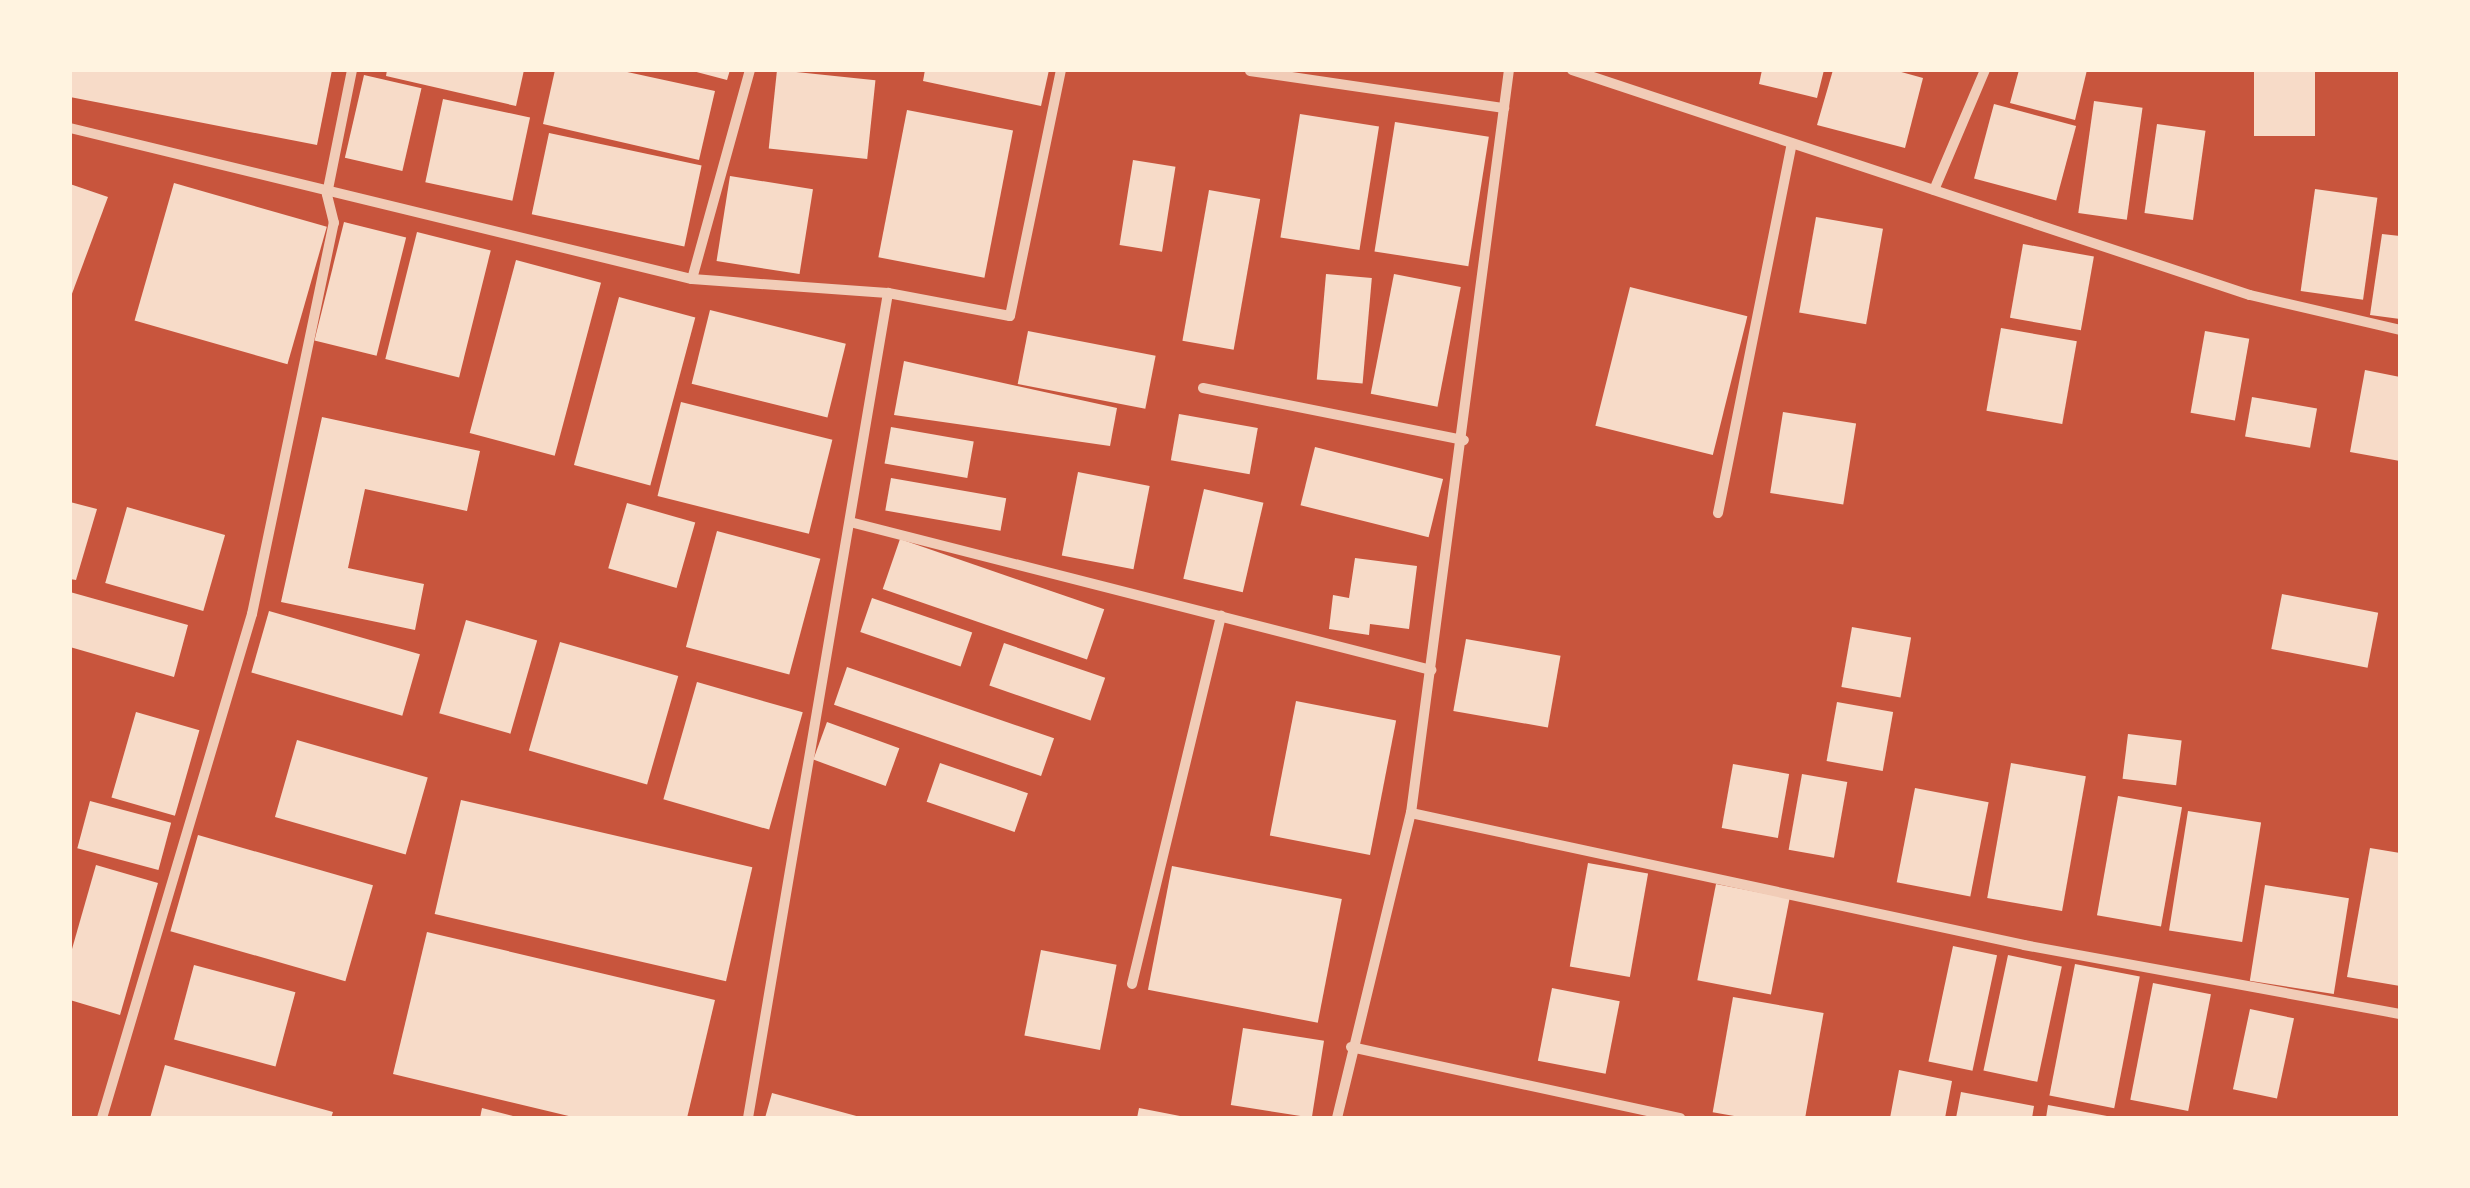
<!DOCTYPE html>
<style>
body{margin:0}
#map{position:relative;width:2470px;height:1188px;overflow:hidden;background:#c8553d;font-family:"Space Grotesk",sans-serif}
div>[style]{position:absolute}
.building>*{inset:0;background:#f7dbc8;transform-origin:0 0}
.minor>*{height:10px;margin:-5px;padding:0 5px;transform-origin:5px;border-radius:5px;background:#f1ccb7}
span{translate:-50% -50%;white-space:nowrap;text-align:center;line-height:1.15;-webkit-text-stroke:9px #fff3e0;paint-order:stroke}
.frame{position:absolute;inset:0;border:72px solid #fff3e0;pointer-events:none}
</style>
<div id="map">
<div class="building">
<div style="clip-path:polygon(70px 70px,332px 70px,317px 145px,70px 97px)"></div>
<div style="clip-path:polygon(387px 70px,524px 70px,516px 106px,386px 76px)"></div>
<div style="clip-path:polygon(555px 70px,618px 70px,715px 91px,699px 160px,543px 124px)"></div>
<div style="clip-path:polygon(689px 70px,730px 70px,727px 80px)"></div>
<div style="left:777px;top:70px;width:99px;height:79px;rotate:6deg"></div>
<div style="clip-path:polygon(925px 70px,1049px 70px,1041px 106px,923px 81px)"></div>
<div style="clip-path:polygon(1762px 70px,1824px 70px,1817px 98px,1759px 84px)"></div>
<div style="clip-path:polygon(1833px 70px,1894px 70px,1923px 78px,1905px 148px,1817px 125px)"></div>
<div style="clip-path:polygon(2019px 70px,2087px 70px,2075px 120px,2010px 103px)"></div>
<div style="left:2254px;top:70px;width:61px;height:66px"></div>
<div style="left:364px;top:75px;width:59px;height:85px;rotate:13deg"></div>
<div style="left:443px;top:99px;width:89px;height:85px;rotate:12deg"></div>
<div style="left:2094px;top:101px;width:49px;height:113px;rotate:8deg"></div>
<div style="left:1994px;top:104px;width:85px;height:77px;rotate:15deg"></div>
<div style="left:907px;top:110px;width:108px;height:150px;rotate:11deg"></div>
<div style="left:1300px;top:114px;width:80px;height:125px;rotate:9deg"></div>
<div style="left:1395px;top:122px;width:95px;height:131px;rotate:9deg"></div>
<div style="left:2157px;top:124px;width:49px;height:90px;rotate:8deg"></div>
<div style="left:549px;top:133px;width:156px;height:83px;rotate:12deg"></div>
<div style="left:1133px;top:160px;width:43px;height:86px;rotate:9deg"></div>
<div style="left:730px;top:176px;width:84px;height:86px;rotate:9deg"></div>
<div style="left:174px;top:183px;width:159px;height:143px;rotate:16deg"></div>
<div style="clip-path:polygon(70px 184px,108px 197px,70px 299px)"></div>
<div style="left:2315px;top:189px;width:63px;height:103px;rotate:8deg"></div>
<div style="left:1209px;top:190px;width:52px;height:153px;rotate:10deg"></div>
<div style="left:1816px;top:217px;width:68px;height:97px;rotate:10deg"></div>
<div style="left:344px;top:222px;width:64px;height:122px;rotate:14deg"></div>
<div style="left:417px;top:232px;width:76px;height:131px;rotate:14deg"></div>
<div style="clip-path:polygon(2382px 234px,2400px 236px,2400px 319px,2370px 315px)"></div>
<div style="left:2023px;top:244px;width:72px;height:75px;rotate:10deg"></div>
<div style="left:516px;top:260px;width:88px;height:179px;rotate:15deg"></div>
<div style="left:1326px;top:274px;width:46px;height:106px;rotate:5deg"></div>
<div style="left:1394px;top:274px;width:68px;height:122px;rotate:11deg"></div>
<div style="left:1630px;top:287px;width:121px;height:143px;rotate:14deg"></div>
<div style="left:619px;top:297px;width:79px;height:174px;rotate:15deg"></div>
<div style="left:710px;top:310px;width:140px;height:76px;rotate:14deg"></div>
<div style="left:2001px;top:328px;width:77px;height:84px;rotate:10deg"></div>
<div style="left:1028px;top:331px;width:130px;height:54px;rotate:11deg"></div>
<div style="left:2205px;top:331px;width:45px;height:83px;rotate:10deg"></div>
<div style="clip-path:polygon(904px 361px,1117px 408px,1110px 446px,894px 415px)"></div>
<div style="clip-path:polygon(2365px 370px,2400px 377px,2400px 461px,2350px 452px)"></div>
<div style="left:2252px;top:397px;width:66px;height:40px;rotate:10deg"></div>
<div style="left:681px;top:402px;width:156px;height:97px;rotate:14deg"></div>
<div style="left:1783px;top:412px;width:74px;height:82px;rotate:9deg"></div>
<div style="left:1179px;top:414px;width:80px;height:47px;rotate:10deg"></div>
<div style="clip-path:polygon(322px 417px,480px 451px,467px 511px,365px 489px,348px 568px,424px 584px,415px 630px,281px 602px)"></div>
<div style="left:891px;top:427px;width:84px;height:37px;rotate:10deg"></div>
<div style="left:1315px;top:447px;width:132px;height:60px;rotate:14deg"></div>
<div style="left:1078px;top:472px;width:73px;height:85px;rotate:11deg"></div>
<div style="left:891px;top:478px;width:117px;height:33px;rotate:10deg"></div>
<div style="left:1204px;top:489px;width:61px;height:92px;rotate:13deg"></div>
<div style="clip-path:polygon(70px 502px,97px 509px,76px 580px,70px 579px)"></div>
<div style="left:627px;top:503px;width:71px;height:68px;rotate:16deg"></div>
<div style="left:127px;top:507px;width:102px;height:79px;rotate:16deg"></div>
<div style="left:717px;top:531px;width:107px;height:120px;rotate:15deg"></div>
<div style="left:900px;top:539px;width:216px;height:53px;rotate:19deg"></div>
<div style="clip-path:polygon(1355px 558px,1417px 566px,1409px 629px,1370px 624px,1369px 635px,1329px 629px,1333px 595px,1349px 598px)"></div>
<div style="clip-path:polygon(70px 592px,188px 625px,174px 677px,70px 647px)"></div>
<div style="left:2282px;top:594px;width:98px;height:56px;rotate:11deg"></div>
<div style="left:872px;top:598px;width:106px;height:36px;rotate:19deg"></div>
<div style="left:269px;top:611px;width:157px;height:64px;rotate:16deg"></div>
<div style="left:466px;top:620px;width:74px;height:97px;rotate:16deg"></div>
<div style="left:1852px;top:627px;width:60px;height:61px;rotate:10deg"></div>
<div style="left:1466px;top:639px;width:96px;height:73px;rotate:10deg"></div>
<div style="left:560px;top:642px;width:123px;height:113px;rotate:16deg"></div>
<div style="left:1004px;top:643px;width:107px;height:45px;rotate:19deg"></div>
<div style="left:847px;top:667px;width:219px;height:40px;rotate:19deg"></div>
<div style="left:697px;top:682px;width:110px;height:122px;rotate:16deg"></div>
<div style="left:1296px;top:701px;width:102px;height:137px;rotate:11deg"></div>
<div style="left:1837px;top:702px;width:57px;height:60px;rotate:10deg"></div>
<div style="left:136px;top:712px;width:66px;height:89px;rotate:16deg"></div>
<div style="left:827px;top:722px;width:77px;height:40px;rotate:20deg"></div>
<div style="left:2128px;top:734px;width:54px;height:45px;rotate:7deg"></div>
<div style="left:297px;top:740px;width:136px;height:80px;rotate:16deg"></div>
<div style="left:940px;top:763px;width:93px;height:41px;rotate:19deg"></div>
<div style="left:2011px;top:763px;width:76px;height:137px;rotate:10deg"></div>
<div style="left:1733px;top:764px;width:57px;height:65px;rotate:10deg"></div>
<div style="left:1802px;top:774px;width:46px;height:77px;rotate:10deg"></div>
<div style="left:1915px;top:788px;width:75px;height:96px;rotate:11deg"></div>
<div style="left:2118px;top:796px;width:65px;height:121px;rotate:10deg"></div>
<div style="left:461px;top:800px;width:299px;height:117px;rotate:13deg"></div>
<div style="left:90px;top:801px;width:84px;height:49px;rotate:15deg"></div>
<div style="left:2188px;top:811px;width:74px;height:121px;rotate:9deg"></div>
<div style="left:198px;top:835px;width:182px;height:100px;rotate:16deg"></div>
<div style="clip-path:polygon(2370px 848px,2400px 853px,2400px 986px,2347px 977px)"></div>
<div style="left:1588px;top:863px;width:61px;height:105px;rotate:10deg"></div>
<div style="clip-path:polygon(96px 865px,158px 883px,120px 1015px,70px 1000px,70px 956px)"></div>
<div style="left:1172px;top:866px;width:173px;height:126px;rotate:11deg"></div>
<div style="left:1716px;top:884px;width:75px;height:98px;rotate:11deg"></div>
<div style="left:2265px;top:885px;width:85px;height:97px;rotate:9deg"></div>
<div style="clip-path:polygon(427px 932px,715px 1000px,687px 1118px,577px 1118px,393px 1074px)"></div>
<div style="left:1953px;top:946px;width:45px;height:118px;rotate:12deg"></div>
<div style="left:1041px;top:950px;width:77px;height:87px;rotate:11deg"></div>
<div style="left:2008px;top:955px;width:55px;height:118px;rotate:12deg"></div>
<div style="left:2075px;top:964px;width:66px;height:134px;rotate:11deg"></div>
<div style="left:194px;top:965px;width:105px;height:77px;rotate:15deg"></div>
<div style="left:2153px;top:983px;width:59px;height:119px;rotate:11deg"></div>
<div style="left:1552px;top:988px;width:69px;height:74px;rotate:11deg"></div>
<div style="left:1733px;top:997px;width:92px;height:117px;rotate:10deg"></div>
<div style="left:2250px;top:1009px;width:45px;height:82px;rotate:12deg"></div>
<div style="left:1243px;top:1028px;width:82px;height:78px;rotate:9deg"></div>
<div style="clip-path:polygon(165px 1065px,333px 1112px,331px 1118px,150px 1118px)"></div>
<div style="clip-path:polygon(1899px 1070px,1952px 1081px,1945px 1118px,1890px 1118px)"></div>
<div style="clip-path:polygon(1961px 1092px,2034px 1106px,2032px 1118px,1956px 1118px)"></div>
<div style="clip-path:polygon(772px 1093px,860px 1117px,860px 1118px,765px 1118px)"></div>
<div style="clip-path:polygon(2048px 1105px,2107px 1116px,2107px 1118px,2046px 1118px)"></div>
<div style="clip-path:polygon(482px 1108px,517px 1117px,517px 1118px,480px 1118px)"></div>
<div style="clip-path:polygon(1139px 1108px,1180px 1116px,1180px 1118px,1137px 1118px)"></div>
</div>
<div class="minor">
<div style="left:1572px;top:70px;width:714px;rotate:18.36deg"></div>
<div style="left:2250px;top:295px;width:154px;rotate:13.1deg"></div>
<div style="left:1250px;top:71px;width:257px;rotate:8.3deg"></div>
<div style="left:70px;top:128px;width:640px;rotate:13.65deg"></div>
<div style="left:692px;top:279px;width:196px;rotate:4.1deg"></div>
<div style="left:888px;top:293px;width:124px;rotate:10.7deg"></div>
<div style="left:1010px;top:316px;width:251px;rotate:-78.3deg"></div>
<div style="left:1934px;top:190px;width:130px;rotate:-67deg"></div>
<div style="left:692px;top:279px;width:217px;rotate:-74.5deg"></div>
<div style="left:1203px;top:388px;width:266px;rotate:11.3deg"></div>
<div style="left:1718px;top:513px;width:377px;rotate:-78.7deg"></div>
<div style="left:850px;top:522px;width:600px;rotate:14.29deg"></div>
<div style="left:1411px;top:813px;width:627px;rotate:12.15deg"></div>
<div style="left:2024px;top:945px;width:382px;rotate:10.4deg"></div>
<div style="left:1132px;top:984px;width:379px;rotate:-76.4deg"></div>
<div style="left:1351px;top:1047px;width:337px;rotate:12.2deg"></div>
<div style="left:102px;top:1118px;width:526px;rotate:-73.43deg"></div>
<div style="left:252px;top:614px;width:400px;rotate:-78.2deg"></div>
<div style="left:334px;top:223px;width:30px;rotate:-104deg"></div>
<div style="left:327px;top:194px;width:126px;rotate:-78.6deg"></div>
<div style="left:748px;top:1118px;width:837px;rotate:-80.37deg"></div>
<div style="left:1337px;top:1118px;width:314px;rotate:-76.4deg"></div>
<div style="left:1411px;top:813px;width:749px;rotate:-82.49deg"></div>
</div>
<div class="frame"></div>
</div>
